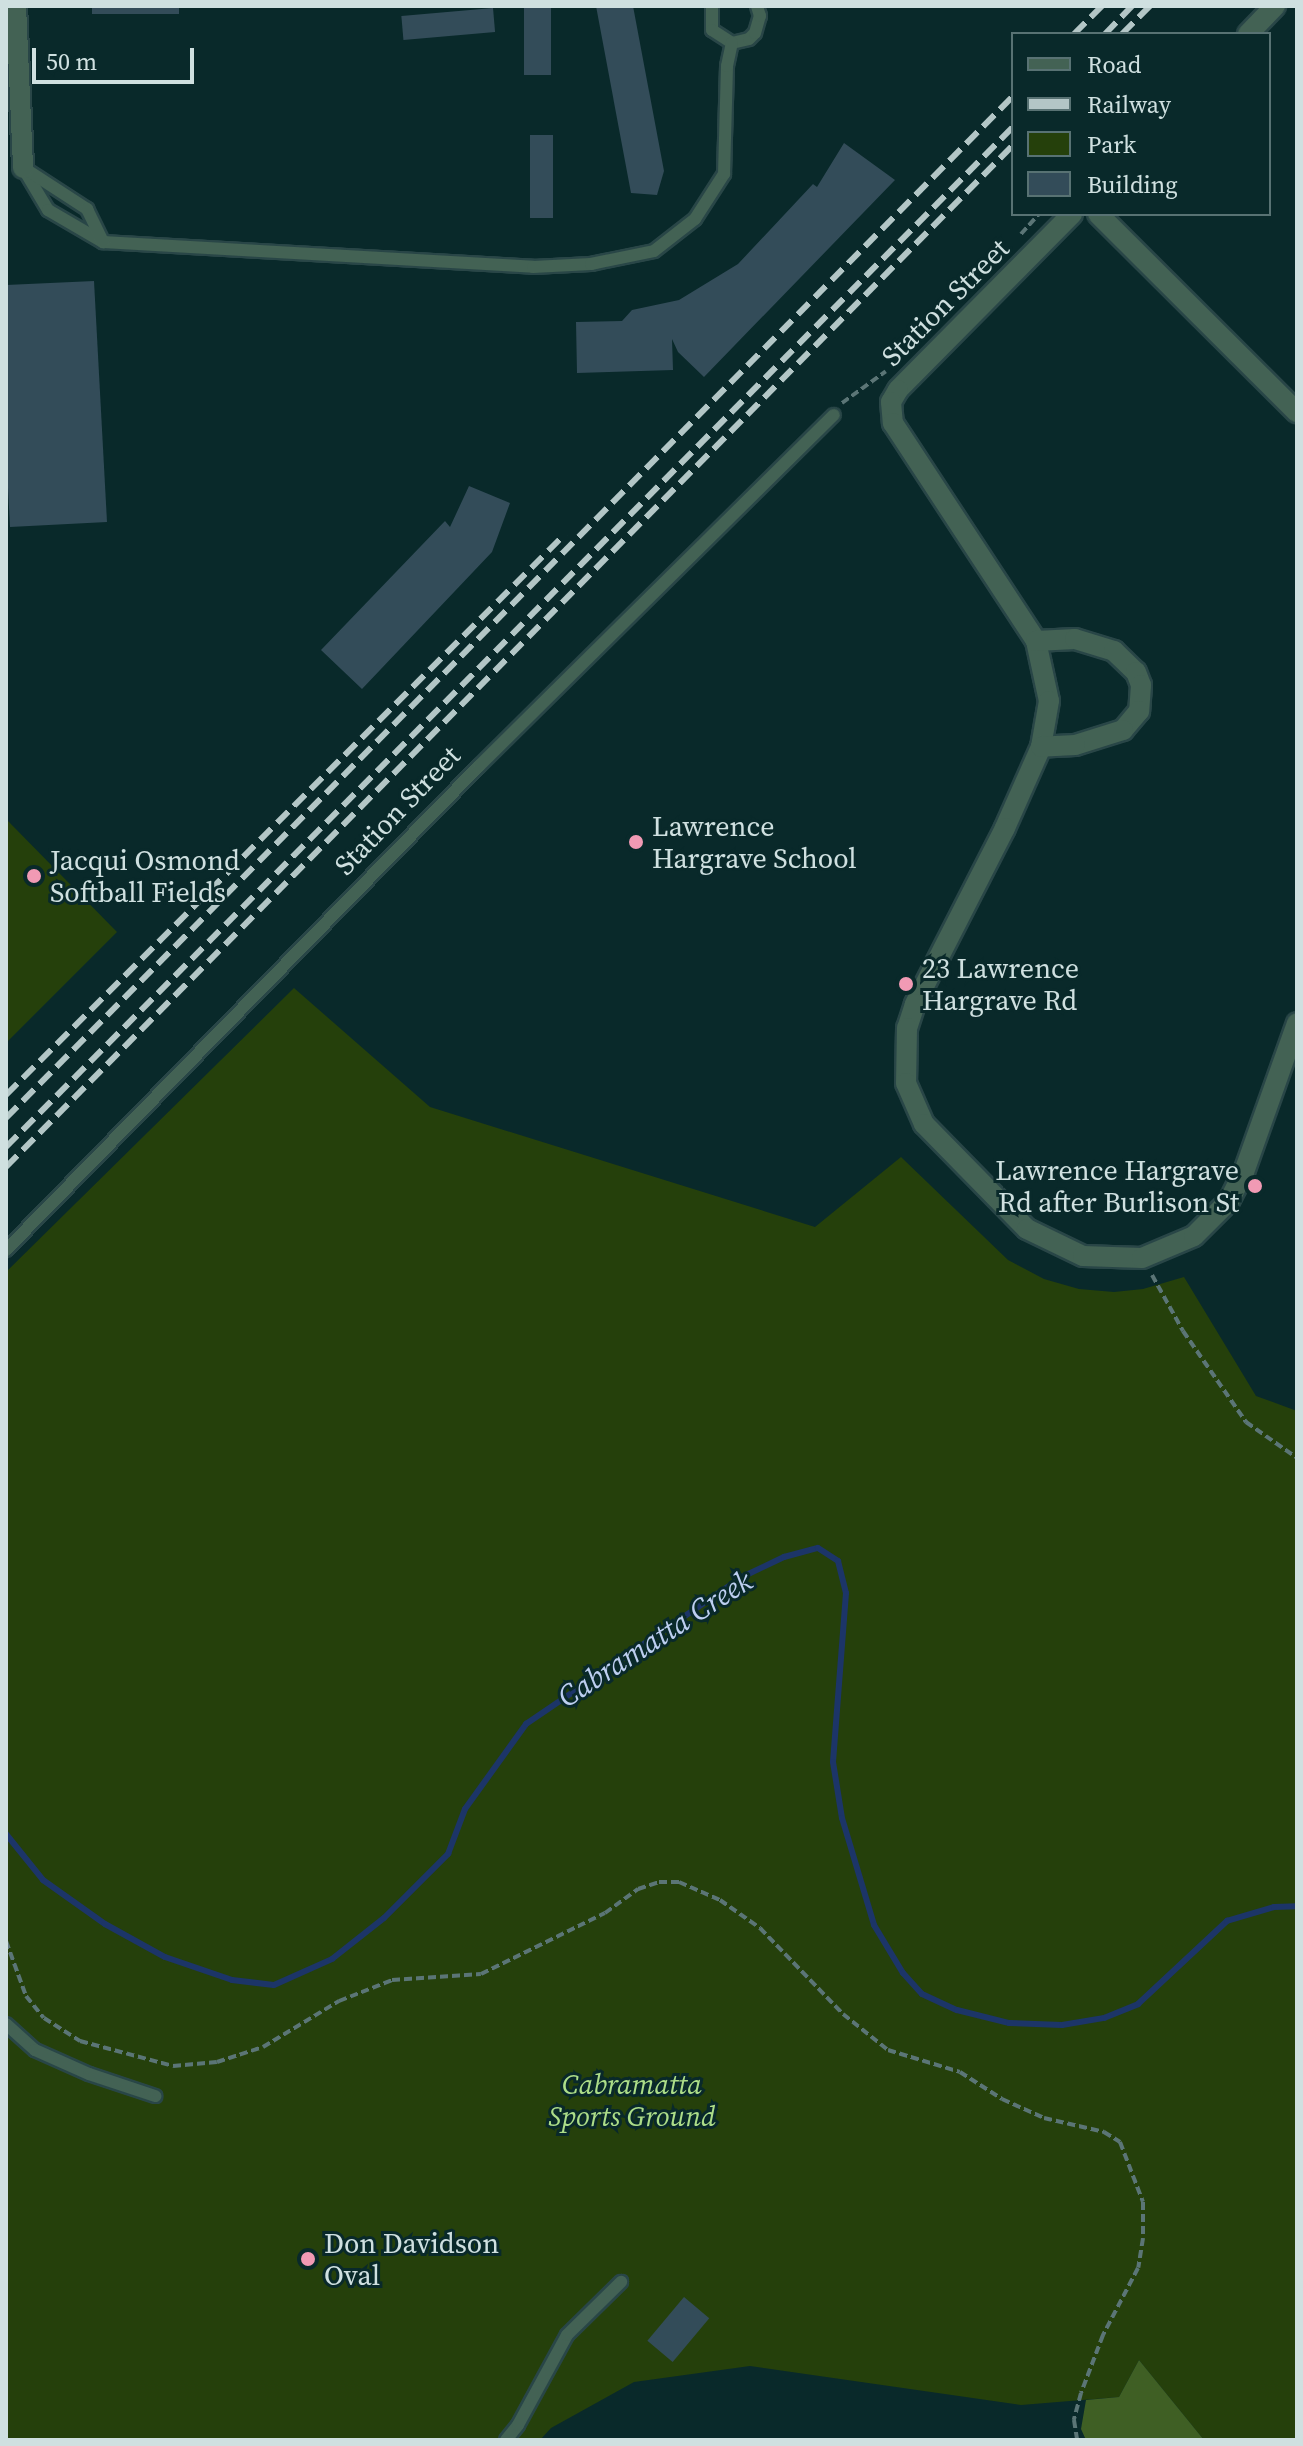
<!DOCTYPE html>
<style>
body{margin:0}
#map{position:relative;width:1303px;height:2446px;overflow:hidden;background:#09292a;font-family:"Source Serif 4",serif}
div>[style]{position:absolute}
.green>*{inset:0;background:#25400b}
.forest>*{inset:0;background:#3f5f24}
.stream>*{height:6px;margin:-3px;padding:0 3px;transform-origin:3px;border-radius:3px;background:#1c3568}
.building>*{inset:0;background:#334c59;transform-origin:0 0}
.path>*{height:4px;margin-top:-2px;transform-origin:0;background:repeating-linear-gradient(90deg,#5b7576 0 8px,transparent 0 12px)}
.roads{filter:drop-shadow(2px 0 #294647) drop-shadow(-2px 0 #294647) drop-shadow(0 2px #294647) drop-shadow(0 -2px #294647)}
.service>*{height:12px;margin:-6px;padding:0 6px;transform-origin:6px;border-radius:6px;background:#436254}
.minor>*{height:20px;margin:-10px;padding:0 10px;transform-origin:10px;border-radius:10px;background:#436254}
.rail>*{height:6px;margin-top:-3px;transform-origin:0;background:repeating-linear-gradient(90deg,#b3c6c6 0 16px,transparent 0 24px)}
.dots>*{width:22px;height:22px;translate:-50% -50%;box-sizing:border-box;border:4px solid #09292a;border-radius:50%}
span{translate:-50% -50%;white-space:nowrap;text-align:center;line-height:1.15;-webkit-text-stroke:6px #09292a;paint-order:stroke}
.street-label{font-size:28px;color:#cfe0e0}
.poi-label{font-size:28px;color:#cfe0e0}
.left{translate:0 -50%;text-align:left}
.right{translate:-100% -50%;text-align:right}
.park-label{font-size:28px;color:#acdd88;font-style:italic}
.water-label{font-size:30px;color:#bdcff0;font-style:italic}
.frame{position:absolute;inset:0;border:8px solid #cfe0e0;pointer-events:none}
.legend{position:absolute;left:1011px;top:32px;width:260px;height:184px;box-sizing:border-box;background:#09292a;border:2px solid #587273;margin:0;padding:10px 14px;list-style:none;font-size:24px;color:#cfe0e0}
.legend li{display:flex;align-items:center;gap:16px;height:40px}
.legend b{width:40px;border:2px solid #587273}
.scale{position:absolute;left:32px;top:48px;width:162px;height:36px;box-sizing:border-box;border:4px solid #cfe0e0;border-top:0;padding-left:10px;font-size:24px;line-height:28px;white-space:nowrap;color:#cfe0e0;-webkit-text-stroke:6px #09292a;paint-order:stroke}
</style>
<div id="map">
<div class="green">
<div style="clip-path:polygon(6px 819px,117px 932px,6px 1043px)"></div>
<div style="clip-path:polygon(294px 988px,430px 1107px,815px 1227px,901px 1157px,1008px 1260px,1044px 1279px,1079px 1289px,1114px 1292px,1143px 1289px,1184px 1277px,1256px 1396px,1297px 1411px,1297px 2440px,1204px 2440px,1139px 2360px,1119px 2397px,1021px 2405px,750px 2366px,634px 2382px,551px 2428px,540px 2440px,6px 2440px,6px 1272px)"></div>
</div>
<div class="forest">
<div style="clip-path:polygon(1139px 2360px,1204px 2440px,1086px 2440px,1081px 2429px,1086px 2400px,1119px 2397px)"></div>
</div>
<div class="stream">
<div style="left:6px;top:1834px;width:59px;rotate:51.2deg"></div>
<div style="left:43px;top:1880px;width:76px;rotate:35.4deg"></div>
<div style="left:105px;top:1924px;width:68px;rotate:28.8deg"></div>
<div style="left:165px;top:1957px;width:71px;rotate:18.9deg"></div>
<div style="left:232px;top:1980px;width:42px;rotate:6.8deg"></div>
<div style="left:274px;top:1985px;width:64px;rotate:-24.1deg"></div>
<div style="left:332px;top:1959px;width:66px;rotate:-38.3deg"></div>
<div style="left:384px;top:1918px;width:91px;rotate:-45deg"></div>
<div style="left:448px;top:1854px;width:48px;rotate:-69.3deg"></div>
<div style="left:465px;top:1809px;width:105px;rotate:-54.3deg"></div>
<div style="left:526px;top:1724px;width:261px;rotate:-34.2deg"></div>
<div style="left:742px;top:1577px;width:47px;rotate:-25.5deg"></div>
<div style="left:784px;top:1557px;width:35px;rotate:-15deg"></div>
<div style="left:818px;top:1548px;width:24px;rotate:33deg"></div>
<div style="left:838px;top:1561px;width:33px;rotate:76deg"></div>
<div style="left:846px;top:1593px;width:169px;rotate:94.4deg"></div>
<div style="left:833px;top:1762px;width:57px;rotate:80.9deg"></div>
<div style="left:842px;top:1818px;width:112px;rotate:73.3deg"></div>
<div style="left:874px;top:1925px;width:56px;rotate:58.9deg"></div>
<div style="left:903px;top:1973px;width:28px;rotate:48deg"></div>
<div style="left:922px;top:1994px;width:38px;rotate:25deg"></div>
<div style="left:957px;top:2010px;width:54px;rotate:14deg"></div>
<div style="left:1009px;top:2023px;width:53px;rotate:2.2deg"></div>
<div style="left:1062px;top:2025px;width:43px;rotate:-9.5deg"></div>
<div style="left:1104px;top:2018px;width:37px;rotate:-22deg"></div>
<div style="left:1138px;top:2004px;width:122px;rotate:-43deg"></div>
<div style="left:1227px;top:1921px;width:49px;rotate:-16.6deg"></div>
<div style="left:1274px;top:1907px;width:23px;rotate:-2deg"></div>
</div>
<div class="building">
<div style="left:92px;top:6px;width:87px;height:8px"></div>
<div style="left:524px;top:6px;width:27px;height:69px"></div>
<div style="clip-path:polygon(596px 6px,633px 6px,664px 171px,657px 195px,631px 193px)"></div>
<div style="left:493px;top:8px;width:24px;height:92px;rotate:85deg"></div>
<div style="left:530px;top:135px;width:23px;height:83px"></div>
<div style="clip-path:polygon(844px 143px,895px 180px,704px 377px,678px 352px,672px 339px,673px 370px,577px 373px,576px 322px,622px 321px,632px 310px,679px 300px,738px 264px,813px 184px,817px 187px)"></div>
<div style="clip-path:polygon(94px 281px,107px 522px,10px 527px,6px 449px,6px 285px)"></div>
<div style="clip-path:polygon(469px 486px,510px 503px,492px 552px,362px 689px,321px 650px,445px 521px,450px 527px)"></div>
<div style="left:684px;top:2297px;width:33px;height:57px;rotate:40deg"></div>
</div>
<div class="path">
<div style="left:1021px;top:234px;width:27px;rotate:-48deg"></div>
<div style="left:842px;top:403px;width:54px;rotate:-36deg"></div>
<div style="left:1152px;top:1275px;width:64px;rotate:61deg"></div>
<div style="left:1183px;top:1331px;width:111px;rotate:55.3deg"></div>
<div style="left:1246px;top:1422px;width:62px;rotate:35.2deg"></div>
<div style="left:6px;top:1941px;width:59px;rotate:70deg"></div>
<div style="left:26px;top:1996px;width:28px;rotate:51deg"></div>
<div style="left:44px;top:2018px;width:43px;rotate:32.6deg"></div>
<div style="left:80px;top:2041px;width:96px;rotate:15deg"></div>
<div style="left:173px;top:2066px;width:44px;rotate:-5.2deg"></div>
<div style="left:217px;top:2062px;width:48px;rotate:-18.1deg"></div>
<div style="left:263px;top:2047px;width:89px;rotate:-31.2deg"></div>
<div style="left:339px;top:2001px;width:57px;rotate:-21.6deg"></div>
<div style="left:392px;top:1980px;width:89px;rotate:-3.9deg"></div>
<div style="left:481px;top:1974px;width:138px;rotate:-26.2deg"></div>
<div style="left:605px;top:1913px;width:41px;rotate:-36deg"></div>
<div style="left:638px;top:1889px;width:22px;rotate:-18deg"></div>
<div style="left:659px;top:1882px;width:20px"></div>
<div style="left:679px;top:1882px;width:45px;rotate:23.7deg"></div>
<div style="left:720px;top:1900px;width:49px;rotate:35deg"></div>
<div style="left:760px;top:1928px;width:120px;rotate:46deg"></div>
<div style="left:843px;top:2014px;width:58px;rotate:38.7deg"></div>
<div style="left:888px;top:2050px;width:75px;rotate:17deg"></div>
<div style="left:960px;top:2072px;width:50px;rotate:32.7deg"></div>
<div style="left:1002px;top:2099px;width:46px;rotate:24.3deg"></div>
<div style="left:1044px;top:2118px;width:62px;rotate:13.1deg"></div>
<div style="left:1104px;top:2132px;width:19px;rotate:32deg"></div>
<div style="left:1120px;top:2142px;width:64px;rotate:69deg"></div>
<div style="left:1143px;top:2202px;width:36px;rotate:90deg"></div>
<div style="left:1143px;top:2238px;width:30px;rotate:99deg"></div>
<div style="left:1138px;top:2268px;width:76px;rotate:117.6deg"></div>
<div style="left:1103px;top:2335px;width:62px;rotate:110.8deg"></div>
<div style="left:1081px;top:2393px;width:28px;rotate:105deg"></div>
<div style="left:1074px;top:2420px;width:20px;rotate:81deg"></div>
</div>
<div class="roads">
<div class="service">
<div style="left:712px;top:6px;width:24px;rotate:90deg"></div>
<div style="left:712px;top:30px;width:24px;rotate:33deg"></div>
<div style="left:732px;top:43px;width:17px;rotate:-13deg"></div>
<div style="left:749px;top:39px;width:8px;rotate:-45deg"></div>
<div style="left:755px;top:33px;width:18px;rotate:-74deg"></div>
<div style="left:760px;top:16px;width:10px;rotate:-107deg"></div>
<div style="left:23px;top:168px;width:49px;rotate:59.2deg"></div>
<div style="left:48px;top:210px;width:64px;rotate:30.2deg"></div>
<div style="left:103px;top:242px;width:431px;rotate:3.3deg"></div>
<div style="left:533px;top:267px;width:58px;rotate:-3deg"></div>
<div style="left:591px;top:264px;width:64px;rotate:-11.7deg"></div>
<div style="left:654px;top:251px;width:52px;rotate:-38deg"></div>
<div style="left:695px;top:219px;width:54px;rotate:-57.2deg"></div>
<div style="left:724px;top:174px;width:108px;rotate:-88.4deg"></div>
<div style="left:727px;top:66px;width:24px;rotate:-78deg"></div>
<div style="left:27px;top:170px;width:72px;rotate:33deg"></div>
<div style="left:87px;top:209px;width:37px;rotate:64deg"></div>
<div style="left:6px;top:1250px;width:677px;rotate:-45.66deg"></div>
<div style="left:479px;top:766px;width:499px;rotate:-44.7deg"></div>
<div style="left:6px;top:2024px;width:39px;rotate:42deg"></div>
<div style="left:35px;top:2050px;width:59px;rotate:24deg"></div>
<div style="left:89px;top:2074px;width:70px;rotate:18.4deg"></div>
<div style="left:506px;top:2440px;width:19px;rotate:-51deg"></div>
<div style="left:518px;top:2425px;width:102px;rotate:-61.4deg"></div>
<div style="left:567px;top:2335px;width:76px;rotate:-44.5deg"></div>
</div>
<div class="minor">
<div style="left:16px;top:6px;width:162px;rotate:87.5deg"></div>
<div style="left:1248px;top:34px;width:39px;rotate:-46deg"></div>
<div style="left:1072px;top:214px;width:247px;rotate:134.7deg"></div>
<div style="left:898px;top:390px;width:14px;rotate:120deg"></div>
<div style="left:891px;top:402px;width:21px;rotate:85deg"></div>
<div style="left:893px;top:423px;width:261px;rotate:56.7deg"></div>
<div style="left:1036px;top:641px;width:61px;rotate:77.8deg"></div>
<div style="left:1049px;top:701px;width:47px;rotate:99.9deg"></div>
<div style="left:1041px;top:747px;width:89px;rotate:114deg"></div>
<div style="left:1005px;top:828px;width:198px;rotate:117.1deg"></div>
<div style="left:915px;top:1004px;width:25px;rotate:108deg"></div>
<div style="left:907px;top:1028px;width:55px;rotate:91deg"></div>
<div style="left:906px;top:1083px;width:45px;rotate:66.3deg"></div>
<div style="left:924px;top:1124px;width:147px;rotate:45.6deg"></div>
<div style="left:1027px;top:1229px;width:62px;rotate:25.7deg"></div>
<div style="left:1083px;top:1256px;width:59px;rotate:1.9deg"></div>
<div style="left:1142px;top:1258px;width:56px;rotate:-22.9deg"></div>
<div style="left:1194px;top:1236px;width:49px;rotate:-45deg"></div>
<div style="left:1229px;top:1201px;width:33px;rotate:-63deg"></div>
<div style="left:1244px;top:1172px;width:158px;rotate:-70.4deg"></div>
<div style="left:1098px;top:214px;width:281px;rotate:44.9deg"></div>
<div style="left:1036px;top:641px;width:39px;rotate:-3deg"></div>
<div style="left:1075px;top:639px;width:41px;rotate:17.1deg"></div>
<div style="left:1114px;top:651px;width:30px;rotate:44deg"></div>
<div style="left:1136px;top:672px;width:14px;rotate:69deg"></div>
<div style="left:1141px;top:685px;width:26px;rotate:94deg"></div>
<div style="left:1139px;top:711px;width:25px;rotate:130deg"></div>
<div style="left:1123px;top:730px;width:50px;rotate:162.6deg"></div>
<div style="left:1075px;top:745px;width:34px;rotate:177deg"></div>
</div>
</div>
<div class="rail">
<div style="left:1074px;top:34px;width:40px;rotate:-45deg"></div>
<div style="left:1105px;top:34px;width:39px;rotate:-46deg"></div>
<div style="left:1122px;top:34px;width:40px;rotate:-45deg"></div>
<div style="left:6px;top:1095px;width:792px;rotate:-45.1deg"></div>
<div style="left:6px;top:1118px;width:1435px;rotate:-45.42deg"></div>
<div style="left:6px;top:1147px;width:1433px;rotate:-45.37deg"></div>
<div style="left:6px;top:1167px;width:1435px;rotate:-45.42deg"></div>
</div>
<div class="dots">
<div style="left:636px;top:842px;background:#f19ab4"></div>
<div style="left:34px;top:876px;background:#f19ab4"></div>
<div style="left:906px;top:984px;background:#f19ab4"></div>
<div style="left:1255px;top:1186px;background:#f19ab4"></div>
<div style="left:308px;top:2259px;background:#f19ab4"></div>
</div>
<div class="street-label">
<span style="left:945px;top:302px;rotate:-45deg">Station Street</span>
<span style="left:397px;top:810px;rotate:-46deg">Station Street</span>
</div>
<div class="poi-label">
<span class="left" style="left:652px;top:842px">Lawrence<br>Hargrave School</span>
<span class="left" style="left:50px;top:876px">Jacqui Osmond<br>Softball Fields</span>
<span class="left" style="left:922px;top:984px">23 Lawrence<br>Hargrave Rd</span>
<span class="right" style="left:1239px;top:1186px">Lawrence Hargrave<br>Rd after Burlison St</span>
<span class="left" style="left:324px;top:2259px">Don Davidson<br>Oval</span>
</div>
<div class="park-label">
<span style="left:632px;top:2100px">Cabramatta<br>Sports Ground</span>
</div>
<div class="water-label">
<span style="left:655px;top:1639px;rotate:-33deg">Cabramatta Creek</span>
</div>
<div class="frame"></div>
<ul class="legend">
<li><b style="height:10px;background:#436254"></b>Road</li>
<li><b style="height:10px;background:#b3c6c6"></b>Railway</li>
<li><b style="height:22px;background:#25400b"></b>Park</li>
<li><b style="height:22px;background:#334c59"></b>Building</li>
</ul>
<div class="scale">50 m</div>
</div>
